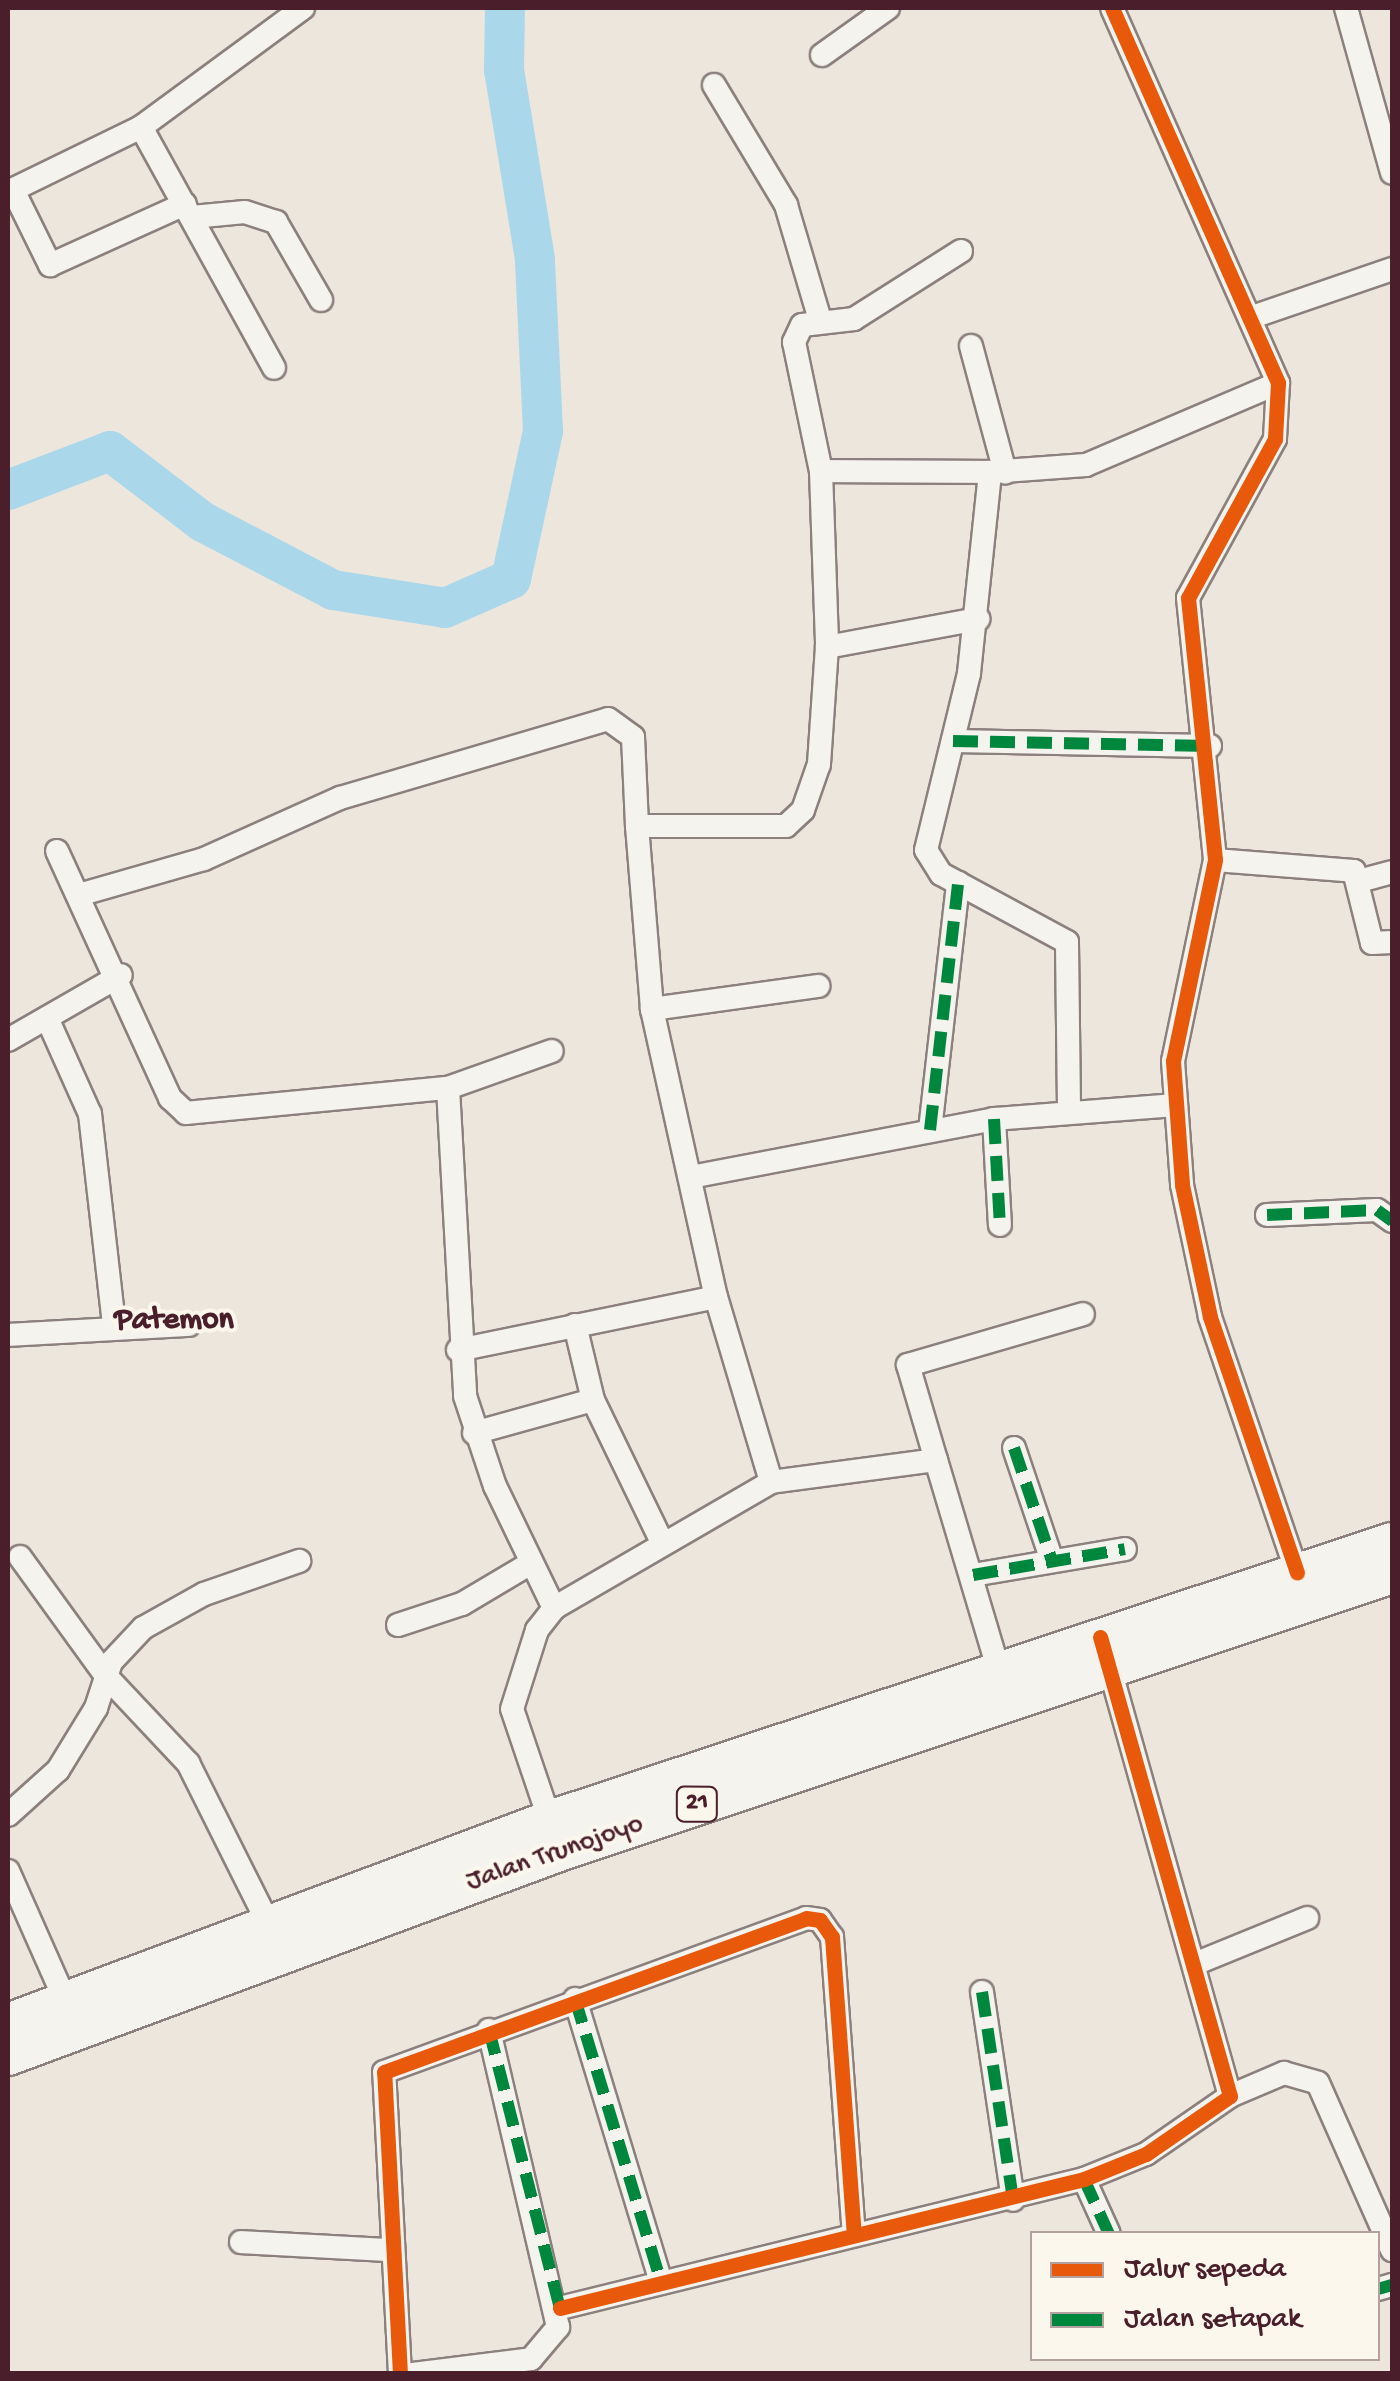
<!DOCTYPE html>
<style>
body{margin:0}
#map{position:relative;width:1400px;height:2381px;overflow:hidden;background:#ede6dd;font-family:"Gochi Hand",sans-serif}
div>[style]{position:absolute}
.river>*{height:40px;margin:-20px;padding:0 20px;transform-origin:20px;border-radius:20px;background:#abd7eb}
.roads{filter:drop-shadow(2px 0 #8c807e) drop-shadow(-2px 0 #8c807e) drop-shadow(0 2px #8c807e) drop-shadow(0 -2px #8c807e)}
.street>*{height:22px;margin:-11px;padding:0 11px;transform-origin:11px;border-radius:11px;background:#f5f3ee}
.highway>*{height:40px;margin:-20px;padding:0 20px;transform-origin:20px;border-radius:20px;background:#f5f3ee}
.quiet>*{height:12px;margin-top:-6px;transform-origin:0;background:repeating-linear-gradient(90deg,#00873e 0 25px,transparent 0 37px)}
.cycleway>*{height:15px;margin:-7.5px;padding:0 7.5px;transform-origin:7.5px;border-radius:7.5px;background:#e8590c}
span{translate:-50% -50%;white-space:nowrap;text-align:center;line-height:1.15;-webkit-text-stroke:8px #fbf7ec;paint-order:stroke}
.shield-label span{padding:2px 8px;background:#fbf7ec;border:2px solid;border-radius:8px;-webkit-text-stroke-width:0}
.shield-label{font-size:25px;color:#4a1f2b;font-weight:700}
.street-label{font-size:28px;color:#4a1f2b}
.quarter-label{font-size:32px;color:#4a1f2b;font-weight:700}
.frame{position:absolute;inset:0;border:10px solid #4a1f2b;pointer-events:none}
.legend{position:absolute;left:1030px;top:2231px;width:350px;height:130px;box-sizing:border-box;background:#fbf7ec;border:2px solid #b4a19f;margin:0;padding:12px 18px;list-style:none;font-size:30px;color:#4a1f2b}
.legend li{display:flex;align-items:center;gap:20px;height:50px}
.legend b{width:50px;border:2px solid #b4a19f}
</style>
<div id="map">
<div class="river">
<div style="left:8px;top:490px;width:109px;rotate:-20.9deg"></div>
<div style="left:110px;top:451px;width:117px;rotate:37.4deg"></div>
<div style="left:203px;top:522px;width:147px;rotate:27.6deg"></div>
<div style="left:333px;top:590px;width:113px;rotate:9.1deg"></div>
<div style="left:445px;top:608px;width:72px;rotate:-23.7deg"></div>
<div style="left:511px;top:579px;width:151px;rotate:-77.8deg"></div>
<div style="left:543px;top:431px;width:172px;rotate:-92.7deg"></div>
<div style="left:535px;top:259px;width:192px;rotate:-99.3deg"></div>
<div style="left:504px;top:70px;width:62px;rotate:-89.1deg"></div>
</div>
<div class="roads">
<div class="street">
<div style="left:1112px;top:8px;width:410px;rotate:66.1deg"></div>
<div style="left:1278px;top:383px;width:56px;rotate:93.1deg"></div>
<div style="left:1275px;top:439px;width:181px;rotate:118.7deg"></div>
<div style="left:1188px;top:598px;width:263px;rotate:84.1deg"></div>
<div style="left:1215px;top:860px;width:205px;rotate:101.8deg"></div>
<div style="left:1173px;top:1061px;width:124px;rotate:85.8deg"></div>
<div style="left:1182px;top:1185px;width:135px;rotate:78deg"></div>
<div style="left:1210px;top:1317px;width:270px;rotate:71.2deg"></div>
<div style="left:1346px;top:8px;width:171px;rotate:74.4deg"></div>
<div style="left:822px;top:55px;width:81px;rotate:-35.5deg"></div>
<div style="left:714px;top:85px;width:140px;rotate:59deg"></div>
<div style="left:786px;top:205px;width:120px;rotate:73.5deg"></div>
<div style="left:141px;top:127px;width:275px;rotate:61.1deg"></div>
<div style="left:13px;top:190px;width:84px;rotate:63.7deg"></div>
<div style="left:50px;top:265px;width:148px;rotate:-24.3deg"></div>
<div style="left:8px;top:192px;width:148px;rotate:-26deg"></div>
<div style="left:141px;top:127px;width:201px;rotate:-36.3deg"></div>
<div style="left:192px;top:217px;width:53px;rotate:-5.4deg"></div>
<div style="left:245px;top:212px;width:33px;rotate:18deg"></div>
<div style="left:276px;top:222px;width:90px;rotate:60deg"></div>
<div style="left:961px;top:251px;width:127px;rotate:147.6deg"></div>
<div style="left:854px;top:319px;width:52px;rotate:173.4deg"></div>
<div style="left:802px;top:325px;width:19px;rotate:115deg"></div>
<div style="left:794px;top:342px;width:132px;rotate:78.2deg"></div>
<div style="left:821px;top:471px;width:176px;rotate:88deg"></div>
<div style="left:827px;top:647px;width:154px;rotate:-10.5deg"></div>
<div style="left:1255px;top:316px;width:145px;rotate:-18.9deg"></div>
<div style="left:971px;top:346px;width:131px;rotate:74.9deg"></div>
<div style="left:821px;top:471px;width:169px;rotate:0.3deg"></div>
<div style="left:953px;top:741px;width:257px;rotate:1.1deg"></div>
<div style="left:637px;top:826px;width:184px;rotate:85.3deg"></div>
<div style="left:652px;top:1009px;width:295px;rotate:77.5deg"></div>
<div style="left:716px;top:1297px;width:193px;rotate:73.4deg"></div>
<div style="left:57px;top:851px;width:272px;rotate:65.4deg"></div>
<div style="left:170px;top:1098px;width:22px;rotate:43deg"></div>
<div style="left:186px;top:1113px;width:263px;rotate:-5.5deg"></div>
<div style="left:448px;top:1088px;width:110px;rotate:-19.6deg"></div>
<div style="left:1215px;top:860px;width:139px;rotate:4.5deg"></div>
<div style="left:1354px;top:871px;width:74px;rotate:76deg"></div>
<div style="left:1372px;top:943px;width:20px;rotate:-3deg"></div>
<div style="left:1359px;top:881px;width:34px;rotate:-15deg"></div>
<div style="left:82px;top:894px;width:127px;rotate:-16deg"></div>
<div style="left:204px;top:859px;width:149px;rotate:-24.2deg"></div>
<div style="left:340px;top:798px;width:279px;rotate:-16.4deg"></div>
<div style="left:608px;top:719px;width:31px;rotate:36deg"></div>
<div style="left:633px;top:737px;width:89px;rotate:87.4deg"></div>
<div style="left:637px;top:826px;width:149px"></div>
<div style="left:786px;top:826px;width:23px;rotate:-43deg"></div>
<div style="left:803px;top:810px;width:49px;rotate:-70.8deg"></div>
<div style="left:819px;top:764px;width:117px;rotate:-86.1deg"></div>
<div style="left:652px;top:1009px;width:168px;rotate:-7.9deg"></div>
<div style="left:47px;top:1018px;width:105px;rotate:65.9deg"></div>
<div style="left:90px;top:1114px;width:211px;rotate:83.5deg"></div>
<div style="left:8px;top:1040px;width:130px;rotate:-29.9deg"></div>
<div style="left:448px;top:1088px;width:308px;rotate:86.8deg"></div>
<div style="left:465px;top:1396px;width:95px;rotate:71.6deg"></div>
<div style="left:495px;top:1486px;width:136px;rotate:64.2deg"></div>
<div style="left:1069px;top:1108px;width:166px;rotate:-90.7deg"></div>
<div style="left:1067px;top:942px;width:143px;rotate:-151.6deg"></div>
<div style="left:941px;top:874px;width:28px;rotate:-122deg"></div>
<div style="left:926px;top:850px;width:182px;rotate:-76.3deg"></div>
<div style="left:969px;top:673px;width:202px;rotate:-84deg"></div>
<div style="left:990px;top:472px;width:96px;rotate:-4.2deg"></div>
<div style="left:1086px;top:465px;width:209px;rotate:-23.1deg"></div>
<div style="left:994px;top:1119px;width:106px;rotate:86.8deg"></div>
<div style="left:930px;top:1130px;width:249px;rotate:-83.5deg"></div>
<div style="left:691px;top:1177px;width:309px;rotate:-10.8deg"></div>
<div style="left:994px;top:1119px;width:181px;rotate:-4.4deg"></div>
<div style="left:1267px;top:1215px;width:110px;rotate:-2.6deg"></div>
<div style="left:1377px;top:1210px;width:19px;rotate:36deg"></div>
<div style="left:575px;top:1325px;width:77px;rotate:76.5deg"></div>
<div style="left:593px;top:1400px;width:158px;rotate:64.1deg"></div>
<div style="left:8px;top:1335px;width:181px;rotate:-3.2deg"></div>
<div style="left:458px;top:1350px;width:263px;rotate:-11.6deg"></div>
<div style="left:474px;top:1433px;width:123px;rotate:-15.5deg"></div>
<div style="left:1014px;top:1448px;width:119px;rotate:71.4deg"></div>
<div style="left:936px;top:1460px;width:99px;rotate:-106.4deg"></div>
<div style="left:908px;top:1365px;width:182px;rotate:-16.2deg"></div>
<div style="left:20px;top:1557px;width:147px;rotate:54.1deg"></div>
<div style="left:106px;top:1676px;width:120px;rotate:46.7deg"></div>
<div style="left:188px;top:1763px;width:192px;rotate:63.4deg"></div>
<div style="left:973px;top:1575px;width:154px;rotate:-9.7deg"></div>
<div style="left:398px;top:1625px;width:67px;rotate:-18.2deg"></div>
<div style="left:462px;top:1604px;width:80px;rotate:-30.7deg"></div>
<div style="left:8px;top:1815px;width:67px;rotate:-42deg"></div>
<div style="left:58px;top:1770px;width:73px;rotate:-58.5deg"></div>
<div style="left:96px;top:1708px;width:48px;rotate:-71.9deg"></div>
<div style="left:111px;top:1662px;width:47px;rotate:-46.7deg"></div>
<div style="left:143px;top:1628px;width:70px;rotate:-29.1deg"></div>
<div style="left:204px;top:1594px;width:101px;rotate:-19.2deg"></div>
<div style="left:550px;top:1821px;width:118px;rotate:-108.7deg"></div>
<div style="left:512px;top:1709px;width:83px;rotate:-72.4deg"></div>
<div style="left:537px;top:1630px;width:28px;rotate:-52deg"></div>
<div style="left:554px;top:1608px;width:251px;rotate:-30.1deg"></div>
<div style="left:771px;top:1482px;width:166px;rotate:-7.6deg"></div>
<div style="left:936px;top:1460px;width:220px;rotate:73.4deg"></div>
<div style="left:8px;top:1871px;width:153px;rotate:66.1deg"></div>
<div style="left:1197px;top:1963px;width:119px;rotate:-22.2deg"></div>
<div style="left:982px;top:1992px;width:210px;rotate:81.5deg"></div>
<div style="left:575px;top:1999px;width:293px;rotate:73.1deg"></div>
<div style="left:1230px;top:2096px;width:59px;rotate:-23.1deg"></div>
<div style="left:1284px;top:2073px;width:35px;rotate:16deg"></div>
<div style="left:1318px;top:2083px;width:183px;rotate:66.1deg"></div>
<div style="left:1084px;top:2179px;width:60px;rotate:65.6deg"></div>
<div style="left:241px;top:2242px;width:149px;rotate:3.1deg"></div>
<div style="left:1378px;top:2289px;width:15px;rotate:-16deg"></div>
<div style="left:560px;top:2308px;width:540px;rotate:-13.83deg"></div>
<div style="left:1084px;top:2179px;width:67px;rotate:-22deg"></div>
<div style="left:1146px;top:2154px;width:102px;rotate:-34.6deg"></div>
<div style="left:1230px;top:2096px;width:456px;rotate:-105.7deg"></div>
<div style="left:400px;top:2374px;width:302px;rotate:-93deg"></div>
<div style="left:384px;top:2072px;width:449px;rotate:-20deg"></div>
<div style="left:806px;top:1918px;width:14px;rotate:8deg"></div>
<div style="left:820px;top:1920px;width:21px;rotate:55deg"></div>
<div style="left:832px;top:1937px;width:298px;rotate:85.8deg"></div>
<div style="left:413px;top:2374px;width:119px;rotate:-7.2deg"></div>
<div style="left:531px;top:2359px;width:42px;rotate:-49.8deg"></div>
<div style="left:558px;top:2327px;width:305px;rotate:-103.1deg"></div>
</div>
<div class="highway">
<div style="left:8px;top:2024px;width:579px;rotate:-20.53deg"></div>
<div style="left:550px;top:1821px;width:887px;rotate:-18.27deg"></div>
<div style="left:8px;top:2055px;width:593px;rotate:-20.33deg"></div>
<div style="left:564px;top:1849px;width:873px;rotate:-18.43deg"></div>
</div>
</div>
<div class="quiet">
<div style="left:953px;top:741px;width:257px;rotate:1.1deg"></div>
<div style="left:994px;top:1119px;width:106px;rotate:86.8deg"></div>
<div style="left:930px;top:1130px;width:249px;rotate:-83.5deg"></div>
<div style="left:1267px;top:1215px;width:110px;rotate:-2.6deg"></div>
<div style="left:1377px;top:1210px;width:19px;rotate:36deg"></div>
<div style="left:1014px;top:1448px;width:119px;rotate:71.4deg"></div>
<div style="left:973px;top:1575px;width:154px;rotate:-9.7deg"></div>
<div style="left:982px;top:1992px;width:210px;rotate:81.5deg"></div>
<div style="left:575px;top:1999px;width:293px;rotate:73.1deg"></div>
<div style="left:489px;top:2030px;width:287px;rotate:75.7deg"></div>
<div style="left:1084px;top:2179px;width:60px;rotate:65.6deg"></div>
<div style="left:1378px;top:2289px;width:15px;rotate:-16deg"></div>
</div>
<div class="cycleway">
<div style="left:1112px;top:8px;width:410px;rotate:66.1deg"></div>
<div style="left:1278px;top:383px;width:56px;rotate:93.1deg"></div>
<div style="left:1275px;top:439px;width:181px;rotate:118.7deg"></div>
<div style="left:1188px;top:598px;width:263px;rotate:84.1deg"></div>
<div style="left:1215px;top:860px;width:205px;rotate:101.8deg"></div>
<div style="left:1173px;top:1061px;width:124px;rotate:85.8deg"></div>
<div style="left:1182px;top:1185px;width:135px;rotate:78deg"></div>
<div style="left:1210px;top:1317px;width:270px;rotate:71.2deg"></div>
<div style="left:560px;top:2308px;width:540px;rotate:-13.83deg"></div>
<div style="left:1084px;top:2179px;width:67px;rotate:-22deg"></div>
<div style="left:1146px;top:2154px;width:102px;rotate:-34.6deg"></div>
<div style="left:1230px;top:2096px;width:477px;rotate:-105.8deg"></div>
<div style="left:400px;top:2374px;width:302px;rotate:-93deg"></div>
<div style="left:384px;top:2072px;width:449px;rotate:-20deg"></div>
<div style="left:806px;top:1918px;width:14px;rotate:8deg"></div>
<div style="left:820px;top:1920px;width:21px;rotate:55deg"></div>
<div style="left:832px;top:1937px;width:298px;rotate:85.8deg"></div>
</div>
<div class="shield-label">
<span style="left:697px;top:1804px">21</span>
</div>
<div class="street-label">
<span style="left:555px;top:1854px;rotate:-19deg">Jalan Trunojoyo</span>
</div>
<div class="quarter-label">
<span style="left:174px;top:1321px">Patemon</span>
</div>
<div class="frame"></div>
<ul class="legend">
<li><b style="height:12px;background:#e8590c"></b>Jalur sepeda</li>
<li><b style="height:12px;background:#00873e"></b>Jalan setapak</li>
</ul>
</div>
